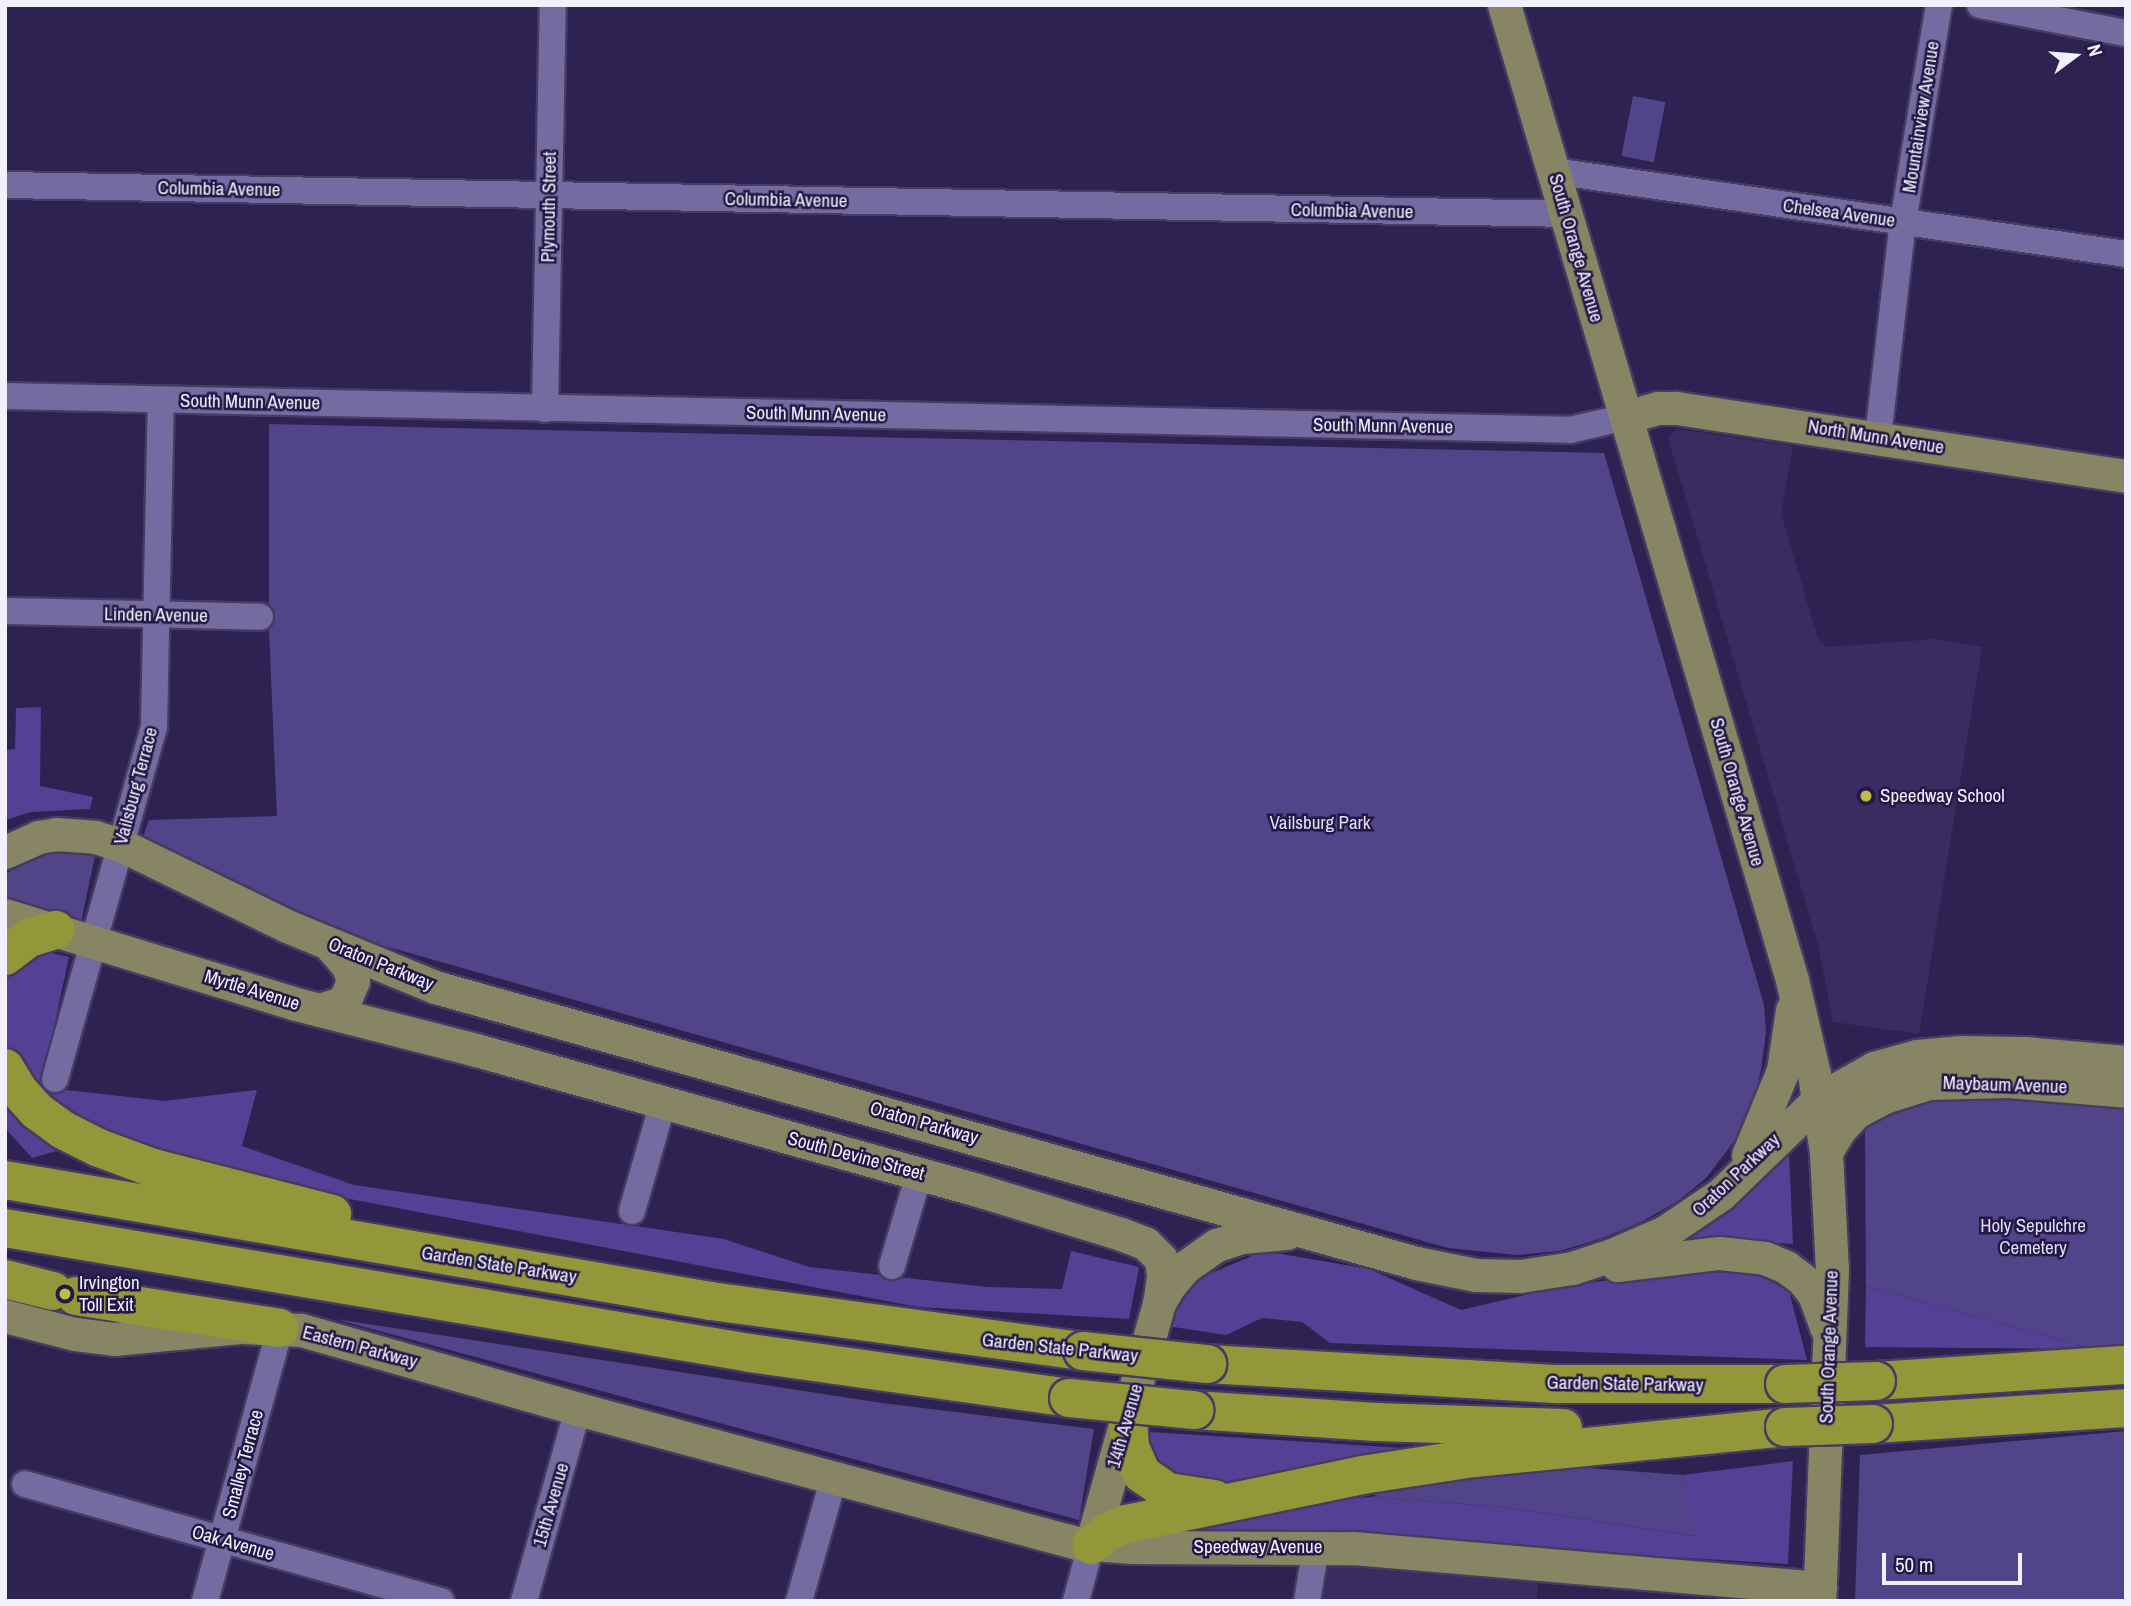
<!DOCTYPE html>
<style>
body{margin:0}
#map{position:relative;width:2131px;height:1606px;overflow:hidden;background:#2d2251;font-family:"Archivo Narrow",sans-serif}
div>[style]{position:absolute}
.built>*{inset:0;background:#382c60}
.green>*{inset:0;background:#524488;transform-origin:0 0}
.forest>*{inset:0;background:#544095}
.roads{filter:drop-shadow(2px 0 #463b61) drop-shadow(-2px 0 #463b61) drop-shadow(0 2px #463b61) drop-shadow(0 -2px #463b61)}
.minor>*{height:26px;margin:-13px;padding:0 13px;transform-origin:13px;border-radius:13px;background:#746ca1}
.major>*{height:33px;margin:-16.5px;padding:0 16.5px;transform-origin:16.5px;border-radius:16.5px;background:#878563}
.highway>*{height:38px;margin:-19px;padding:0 19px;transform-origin:19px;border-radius:19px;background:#939639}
.bridges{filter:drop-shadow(2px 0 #463b61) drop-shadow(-2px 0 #463b61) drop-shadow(0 2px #463b61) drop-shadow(0 -2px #463b61)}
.highway-bridge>*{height:38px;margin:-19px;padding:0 19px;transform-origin:19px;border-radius:19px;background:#939639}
.dots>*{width:19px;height:19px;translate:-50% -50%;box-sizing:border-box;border:4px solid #231846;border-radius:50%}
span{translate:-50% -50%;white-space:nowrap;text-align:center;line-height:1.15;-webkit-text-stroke:5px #231846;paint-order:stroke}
.street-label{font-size:19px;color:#f1f0fc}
.poi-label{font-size:19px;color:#f1f0fc}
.left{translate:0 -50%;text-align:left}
.park-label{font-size:19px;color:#dfdcf4}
.frame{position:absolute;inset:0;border:7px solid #f1f0fc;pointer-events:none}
.north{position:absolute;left:2040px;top:21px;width:70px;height:70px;-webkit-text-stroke:5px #231846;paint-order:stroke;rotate:74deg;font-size:19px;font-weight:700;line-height:28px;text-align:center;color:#f1f0fc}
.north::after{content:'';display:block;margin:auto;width:24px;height:32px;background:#f1f0fc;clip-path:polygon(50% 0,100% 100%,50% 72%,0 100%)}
.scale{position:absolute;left:1882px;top:1553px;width:140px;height:32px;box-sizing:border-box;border:4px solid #f1f0fc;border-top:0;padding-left:9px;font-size:21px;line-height:24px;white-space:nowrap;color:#f1f0fc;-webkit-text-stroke:5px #231846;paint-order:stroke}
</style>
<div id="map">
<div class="built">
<div style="clip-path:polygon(1677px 429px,1793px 446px,1781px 513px,1818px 639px,1827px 647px,1935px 639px,1982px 647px,1919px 1034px,1833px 1022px,1818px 945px,1668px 438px)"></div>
<div style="clip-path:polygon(1315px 1555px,1539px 1574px,1537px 1601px,1303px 1601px)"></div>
</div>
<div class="green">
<div style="left:1633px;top:96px;width:33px;height:61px;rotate:11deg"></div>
<div style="clip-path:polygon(269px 424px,1604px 453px,1764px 1005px,1766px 1032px,1761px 1070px,1753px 1103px,1739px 1135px,1706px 1178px,1678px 1201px,1641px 1222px,1600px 1239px,1559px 1251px,1517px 1255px,1448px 1248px,374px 943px,316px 919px,143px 837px,149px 820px,277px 816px,269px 631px)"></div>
<div style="clip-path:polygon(51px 851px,95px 856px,81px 922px,5px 901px,5px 874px)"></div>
<div style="clip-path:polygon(1959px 1088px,2126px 1102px,2126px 1346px,2094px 1349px,1866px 1286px,1865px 1124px,1897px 1102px)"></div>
<div style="clip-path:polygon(335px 1319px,882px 1403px,1094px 1429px,1079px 1520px)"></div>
<div style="clip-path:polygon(2126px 1431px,2126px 1601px,1855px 1601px,1860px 1455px)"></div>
<div style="clip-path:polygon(1589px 1468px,1683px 1475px,1696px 1536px,1503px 1507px,1373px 1497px,1391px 1484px)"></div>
</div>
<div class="forest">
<div style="clip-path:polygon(41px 707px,40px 786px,93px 797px,90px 809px,31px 812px,5px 820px,5px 750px,15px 749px,16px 708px)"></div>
<div style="clip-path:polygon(5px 943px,69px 957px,41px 1087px,164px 1101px,257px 1090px,242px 1146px,354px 1185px,724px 1239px,809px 1267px,987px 1287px,1062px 1289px,1071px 1251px,1139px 1267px,1129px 1319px,918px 1307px,197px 1170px,102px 1138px,32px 1158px,5px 1128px)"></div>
<div style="clip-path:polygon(1789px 1151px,1793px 1244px,1691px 1238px)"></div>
<div style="clip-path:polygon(1264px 1251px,1369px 1269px,1461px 1310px,1564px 1286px,1737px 1263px,1789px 1291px,1807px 1360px,1330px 1343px,1302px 1322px,1262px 1318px,1226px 1335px,1167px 1326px,1197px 1279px)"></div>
<div style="clip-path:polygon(1866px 1286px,2094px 1349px,1865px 1347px)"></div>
<div style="clip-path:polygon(1150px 1432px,1418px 1449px,1286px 1479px,1184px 1483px,1148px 1460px)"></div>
<div style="clip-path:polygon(1793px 1461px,1788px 1564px,1186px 1528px,1309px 1500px,1373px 1497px,1503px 1507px,1695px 1536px,1683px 1475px)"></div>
</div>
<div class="roads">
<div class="minor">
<div style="left:1980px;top:5px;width:149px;rotate:10.9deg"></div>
<div style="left:1553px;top:171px;width:579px;rotate:8.24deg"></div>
<div style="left:5px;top:185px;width:1561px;rotate:1.06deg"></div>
<div style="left:5px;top:396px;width:1565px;rotate:1.24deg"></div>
<div style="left:1570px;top:430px;width:57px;rotate:-13.1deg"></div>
<div style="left:545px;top:409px;width:404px;rotate:-88.9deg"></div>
<div style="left:1878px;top:437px;width:216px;rotate:-83.4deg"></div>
<div style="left:1903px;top:222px;width:220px;rotate:-80.6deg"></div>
<div style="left:5px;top:611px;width:255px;rotate:1.3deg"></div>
<div style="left:55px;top:1079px;width:366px;rotate:-74.3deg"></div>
<div style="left:154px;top:727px;width:327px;rotate:-88.8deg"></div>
<div style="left:632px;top:1211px;width:112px;rotate:-74deg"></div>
<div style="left:892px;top:1266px;width:96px;rotate:-73.6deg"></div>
<div style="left:25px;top:1484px;width:432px;rotate:15.7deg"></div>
<div style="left:205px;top:1601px;width:283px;rotate:-74.6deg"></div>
<div style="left:524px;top:1601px;width:199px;rotate:-74.3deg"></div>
<div style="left:799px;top:1601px;width:129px;rotate:-74.2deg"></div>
<div style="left:1076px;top:1601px;width:58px;rotate:-75deg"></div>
<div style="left:1307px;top:1601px;width:55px;rotate:-80.5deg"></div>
</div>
<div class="major">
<div style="left:1504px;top:5px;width:1017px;rotate:73.54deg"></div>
<div style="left:1792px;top:980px;width:97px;rotate:76.8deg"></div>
<div style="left:1814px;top:1074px;width:79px;rotate:81.3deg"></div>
<div style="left:1826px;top:1152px;width:117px;rotate:87.1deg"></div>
<div style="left:1832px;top:1269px;width:332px;rotate:92.2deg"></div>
<div style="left:1626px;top:417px;width:33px;rotate:-16deg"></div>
<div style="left:1658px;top:408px;width:18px"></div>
<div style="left:1676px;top:408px;width:455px;rotate:8.6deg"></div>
<div style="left:5px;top:852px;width:36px;rotate:-24deg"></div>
<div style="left:38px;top:837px;width:18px;rotate:-9deg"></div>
<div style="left:56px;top:834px;width:39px;rotate:4deg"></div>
<div style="left:95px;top:837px;width:27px;rotate:17deg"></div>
<div style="left:121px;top:845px;width:185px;rotate:26deg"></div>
<div style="left:287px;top:926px;width:160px;rotate:22.4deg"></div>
<div style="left:435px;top:987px;width:1019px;rotate:15.71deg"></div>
<div style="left:1416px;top:1263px;width:61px;rotate:11.3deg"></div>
<div style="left:1476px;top:1275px;width:44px;rotate:1.3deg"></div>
<div style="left:1520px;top:1276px;width:53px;rotate:-8.7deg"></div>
<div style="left:1572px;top:1268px;width:42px;rotate:-18deg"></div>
<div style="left:1612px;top:1255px;width:58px;rotate:-23.5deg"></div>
<div style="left:1665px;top:1232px;width:68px;rotate:-34.2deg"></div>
<div style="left:1721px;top:1194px;width:136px;rotate:-44.1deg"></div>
<div style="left:1819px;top:1099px;width:63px;rotate:-29.4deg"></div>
<div style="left:1874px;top:1068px;width:45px;rotate:-15.6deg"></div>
<div style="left:1917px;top:1056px;width:44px;rotate:-5.2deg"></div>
<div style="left:1961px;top:1052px;width:63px;rotate:0.9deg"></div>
<div style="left:2024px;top:1053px;width:102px;rotate:5deg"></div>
<div style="left:5px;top:915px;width:304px;rotate:17deg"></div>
<div style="left:296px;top:1004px;width:186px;rotate:14.3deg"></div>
<div style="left:476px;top:1050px;width:517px;rotate:15.6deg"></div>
<div style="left:974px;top:1189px;width:154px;rotate:17deg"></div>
<div style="left:1121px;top:1234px;width:26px;rotate:21deg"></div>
<div style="left:1145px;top:1243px;width:23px;rotate:45deg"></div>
<div style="left:1161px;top:1259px;width:17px;rotate:83deg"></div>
<div style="left:1163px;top:1276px;width:27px;rotate:98deg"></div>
<div style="left:320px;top:1010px;width:25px;rotate:-18deg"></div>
<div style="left:344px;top:1002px;width:23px;rotate:-67deg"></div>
<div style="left:353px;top:981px;width:16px;rotate:-108deg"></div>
<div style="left:348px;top:966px;width:30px;rotate:-131deg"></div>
<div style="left:1826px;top:1152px;width:26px;rotate:-59deg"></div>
<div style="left:1839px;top:1130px;width:25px;rotate:-47deg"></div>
<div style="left:1856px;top:1112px;width:32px;rotate:-28deg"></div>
<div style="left:1884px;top:1097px;width:47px;rotate:-17.3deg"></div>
<div style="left:1929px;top:1083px;width:79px;rotate:-1.5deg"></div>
<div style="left:2008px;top:1081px;width:118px;rotate:4.8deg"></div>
<div style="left:1748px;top:1155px;width:92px;rotate:-67.6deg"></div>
<div style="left:1783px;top:1070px;width:61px;rotate:-81.5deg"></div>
<div style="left:1617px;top:1265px;width:103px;rotate:-6.7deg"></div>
<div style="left:1719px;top:1253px;width:46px;rotate:6.2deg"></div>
<div style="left:1765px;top:1258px;width:23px;rotate:23deg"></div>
<div style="left:1786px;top:1267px;width:21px;rotate:37deg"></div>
<div style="left:1803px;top:1280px;width:18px;rotate:52deg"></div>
<div style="left:1814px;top:1294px;width:35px;rotate:70deg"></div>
<div style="left:5px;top:1316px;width:72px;rotate:14.4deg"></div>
<div style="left:75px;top:1334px;width:39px;rotate:7deg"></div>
<div style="left:114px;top:1339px;width:129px;rotate:-5.4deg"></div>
<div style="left:242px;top:1327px;width:59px;rotate:2.9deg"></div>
<div style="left:301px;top:1330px;width:288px;rotate:15.9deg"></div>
<div style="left:578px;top:1409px;width:517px;rotate:15.03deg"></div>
<div style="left:1077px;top:1543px;width:55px;rotate:4.2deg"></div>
<div style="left:1132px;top:1547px;width:221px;rotate:0.3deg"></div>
<div style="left:1353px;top:1548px;width:469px;rotate:4.9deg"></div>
<div style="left:1091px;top:1545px;width:251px;rotate:-74.3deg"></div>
<div style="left:1159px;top:1303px;width:20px;rotate:-60deg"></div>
<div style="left:1169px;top:1286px;width:25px;rotate:-50deg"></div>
<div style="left:1185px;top:1267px;width:39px;rotate:-35deg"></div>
<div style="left:1217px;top:1245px;width:25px;rotate:-18deg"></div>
<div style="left:1241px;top:1237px;width:46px;rotate:-5deg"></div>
</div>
<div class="highway">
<div style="left:5px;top:956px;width:30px;rotate:-37deg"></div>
<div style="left:29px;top:938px;width:28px;rotate:-17deg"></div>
<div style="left:5px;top:1068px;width:26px;rotate:59deg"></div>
<div style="left:18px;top:1090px;width:28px;rotate:48deg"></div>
<div style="left:37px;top:1111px;width:32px;rotate:36deg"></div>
<div style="left:63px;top:1130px;width:40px;rotate:26.6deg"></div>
<div style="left:99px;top:1148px;width:58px;rotate:20.3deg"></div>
<div style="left:153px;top:1168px;width:185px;rotate:14.4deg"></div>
<div style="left:5px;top:1180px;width:716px;rotate:9.73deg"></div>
<div style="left:711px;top:1301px;width:375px;rotate:7.7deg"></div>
<div style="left:5px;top:1228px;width:755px;rotate:9.52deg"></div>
<div style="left:750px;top:1353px;width:322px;rotate:8deg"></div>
<div style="left:5px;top:1279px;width:49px;rotate:14deg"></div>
<div style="left:76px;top:1296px;width:206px;rotate:8.9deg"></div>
<div style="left:1207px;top:1364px;width:352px;rotate:3.3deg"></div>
<div style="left:1558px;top:1384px;width:227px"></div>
<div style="left:1876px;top:1381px;width:251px;rotate:-3.7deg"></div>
<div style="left:1194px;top:1410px;width:182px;rotate:3.8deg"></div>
<div style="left:1376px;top:1422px;width:187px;rotate:1.8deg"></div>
<div style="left:1128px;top:1418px;width:29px;rotate:86deg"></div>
<div style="left:1130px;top:1447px;width:30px;rotate:66deg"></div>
<div style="left:1142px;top:1474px;width:32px;rotate:35deg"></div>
<div style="left:1168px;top:1492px;width:47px;rotate:8.7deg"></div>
<div style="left:1873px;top:1424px;width:254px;rotate:-3.6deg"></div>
<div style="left:1091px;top:1545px;width:21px;rotate:-39deg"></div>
<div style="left:1107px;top:1532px;width:21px;rotate:-23deg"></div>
<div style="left:1126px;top:1524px;width:241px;rotate:-11.7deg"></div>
<div style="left:1362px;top:1475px;width:105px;rotate:-8.7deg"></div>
<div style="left:1466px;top:1459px;width:321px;rotate:-5.7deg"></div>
</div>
</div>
<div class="bridges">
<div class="highway-bridge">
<div style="left:1083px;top:1351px;width:125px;rotate:6deg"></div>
<div style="left:1785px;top:1384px;width:91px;rotate:-1.9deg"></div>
<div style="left:1069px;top:1398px;width:126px;rotate:5.5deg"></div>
<div style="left:1785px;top:1427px;width:88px;rotate:-2deg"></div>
</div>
</div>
<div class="dots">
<div style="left:1866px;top:796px;background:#bcbf44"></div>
<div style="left:65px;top:1294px;background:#bcbf44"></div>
</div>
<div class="street-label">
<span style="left:1921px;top:117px;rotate:-81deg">Mountainview Avenue</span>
<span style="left:219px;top:189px;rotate:1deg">Columbia Avenue</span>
<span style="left:786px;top:200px;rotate:1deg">Columbia Avenue</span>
<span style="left:549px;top:207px;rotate:-89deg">Plymouth Street</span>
<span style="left:1352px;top:211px;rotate:1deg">Columbia Avenue</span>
<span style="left:1839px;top:213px;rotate:8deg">Chelsea Avenue</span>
<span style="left:1576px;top:248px;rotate:74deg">South Orange Avenue</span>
<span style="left:250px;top:402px;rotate:1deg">South Munn Avenue</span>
<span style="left:816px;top:414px;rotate:1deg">South Munn Avenue</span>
<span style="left:1383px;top:426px;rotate:1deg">South Munn Avenue</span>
<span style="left:1876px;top:437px;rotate:9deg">North Munn Avenue</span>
<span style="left:156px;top:615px;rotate:1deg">Linden Avenue</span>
<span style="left:136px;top:786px;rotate:-75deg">Vailsburg Terrace</span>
<span style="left:1737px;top:792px;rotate:74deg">South Orange Avenue</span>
<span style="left:381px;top:964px;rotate:22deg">Oraton Parkway</span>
<span style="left:252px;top:990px;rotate:17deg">Myrtle Avenue</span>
<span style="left:2005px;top:1085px;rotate:2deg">Maybaum Avenue</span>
<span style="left:924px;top:1123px;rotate:16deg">Oraton Parkway</span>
<span style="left:856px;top:1156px;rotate:15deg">South Devine Street</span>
<span style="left:1736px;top:1175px;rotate:-43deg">Oraton Parkway</span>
<span style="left:499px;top:1265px;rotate:9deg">Garden State Parkway</span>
<span style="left:360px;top:1347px;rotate:15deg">Eastern Parkway</span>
<span style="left:1829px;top:1347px;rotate:-88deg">South Orange Avenue</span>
<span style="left:1060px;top:1348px;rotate:6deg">Garden State Parkway</span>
<span style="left:1625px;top:1384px;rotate:1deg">Garden State Parkway</span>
<span style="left:1125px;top:1426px;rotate:-74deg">14th Avenue</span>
<span style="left:243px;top:1464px;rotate:-75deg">Smalley Terrace</span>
<span style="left:551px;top:1505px;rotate:-74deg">15th Avenue</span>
<span style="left:233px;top:1543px;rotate:16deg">Oak Avenue</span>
<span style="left:1258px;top:1547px">Speedway Avenue</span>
</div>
<div class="poi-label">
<span class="left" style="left:1880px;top:796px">Speedway School</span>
<span class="left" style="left:79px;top:1294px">Irvington<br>Toll Exit</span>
</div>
<div class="park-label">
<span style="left:1320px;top:823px">Vailsburg Park</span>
<span style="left:2033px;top:1237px">Holy Sepulchre<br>Cemetery</span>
</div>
<div class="frame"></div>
<div class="north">N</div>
<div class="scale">50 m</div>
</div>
